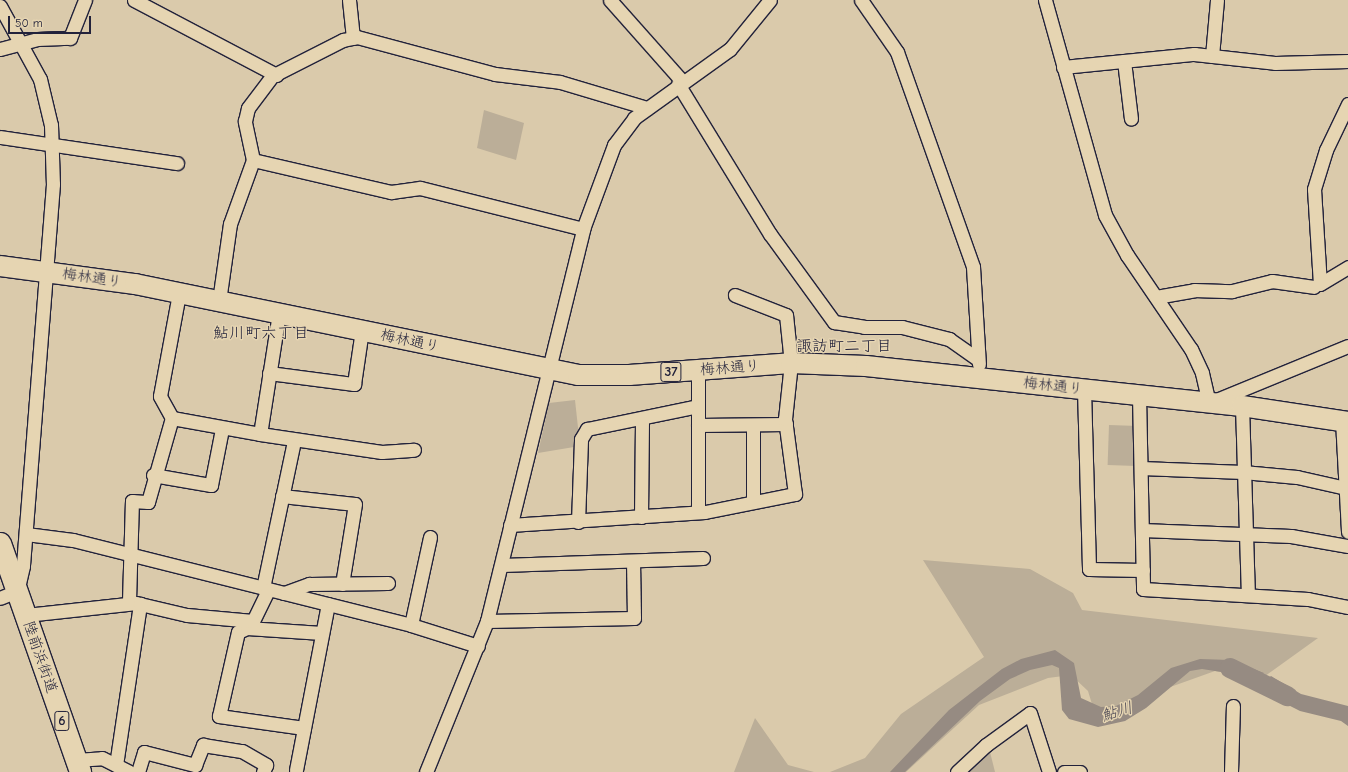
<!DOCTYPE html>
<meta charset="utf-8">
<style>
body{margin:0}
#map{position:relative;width:1348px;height:772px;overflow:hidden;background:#dacaab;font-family:"Comic Neue","Klee One",sans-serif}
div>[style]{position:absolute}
.green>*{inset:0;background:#bbae98;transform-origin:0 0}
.water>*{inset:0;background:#968b82}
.river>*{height:20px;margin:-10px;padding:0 10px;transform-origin:10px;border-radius:10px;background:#968b82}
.roads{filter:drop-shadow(1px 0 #22223b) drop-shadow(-1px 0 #22223b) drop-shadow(0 1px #22223b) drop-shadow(0 -1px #22223b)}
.minor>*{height:13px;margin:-6.5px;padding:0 6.5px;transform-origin:6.5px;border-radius:6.5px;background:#e6d5b2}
.primary>*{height:20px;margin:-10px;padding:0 10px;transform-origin:10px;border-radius:10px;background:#e6d5b2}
.trunk>*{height:21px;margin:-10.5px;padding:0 10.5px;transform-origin:10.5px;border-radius:10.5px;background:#e6d5b2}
span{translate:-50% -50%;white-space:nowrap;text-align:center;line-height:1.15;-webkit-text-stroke:3px #e6d5b2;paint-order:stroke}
.shield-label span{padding:1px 3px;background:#e6d5b2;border:1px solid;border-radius:3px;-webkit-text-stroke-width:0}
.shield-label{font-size:14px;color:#22223b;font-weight:700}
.street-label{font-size:15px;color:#22223b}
.neighbourhood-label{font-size:16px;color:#22223b}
.water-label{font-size:16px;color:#454250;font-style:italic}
.scale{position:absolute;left:8px;top:16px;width:83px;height:18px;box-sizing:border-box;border:2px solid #22223b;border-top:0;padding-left:5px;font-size:12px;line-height:14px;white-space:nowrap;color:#22223b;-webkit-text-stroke:3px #e6d5b2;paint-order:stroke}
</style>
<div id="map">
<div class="green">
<div style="clip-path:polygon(484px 110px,524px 123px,516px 160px,477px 148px)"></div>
<div style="clip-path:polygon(575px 400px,580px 446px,538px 453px,549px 403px)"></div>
<div style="left:1109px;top:425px;width:29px;height:40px;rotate:2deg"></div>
<div style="clip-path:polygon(923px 560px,1030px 569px,1073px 593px,1082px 610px,1318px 638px,1261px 679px,1215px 671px,1095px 714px,1088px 691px,1071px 675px,1048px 678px,979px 705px,906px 772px,830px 772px,865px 758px,901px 714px,984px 657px)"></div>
<div style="clip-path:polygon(755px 718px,788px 765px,814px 772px,734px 772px)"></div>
<div style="clip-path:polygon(988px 744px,995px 772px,957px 772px)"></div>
</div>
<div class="water">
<div style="clip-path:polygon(1055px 650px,1074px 663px,1081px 698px,1101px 707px,1116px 706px,1138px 695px,1171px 668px,1200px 659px,1230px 660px,1264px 673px,1248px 685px,1228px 673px,1202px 669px,1190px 671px,1146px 708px,1125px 721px,1098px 727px,1069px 719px,1062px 710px,1059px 668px,1052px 665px,1030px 670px,1010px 679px,980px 701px,905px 772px,890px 772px,949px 710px,1002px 669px,1021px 659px)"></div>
<div style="clip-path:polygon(1271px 676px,1301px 694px,1348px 706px,1348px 726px,1341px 721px,1300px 711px,1257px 689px)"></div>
</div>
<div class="river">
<div style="left:1230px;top:668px;width:64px;rotate:26.2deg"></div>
</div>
<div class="roads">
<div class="minor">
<div style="left:134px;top:0;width:161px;rotate:27.8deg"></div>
<div style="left:349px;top:0;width:38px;rotate:84deg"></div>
<div style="left:610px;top:0;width:108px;rotate:48.4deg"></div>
<div style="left:861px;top:0;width:63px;rotate:55.3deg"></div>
<div style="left:897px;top:52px;width:228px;rotate:70.5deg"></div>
<div style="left:973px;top:267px;width:97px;rotate:86.5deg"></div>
<div style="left:1045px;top:0;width:223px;rotate:74.4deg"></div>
<div style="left:1105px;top:215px;width:46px;rotate:61.2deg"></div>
<div style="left:1127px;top:255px;width:114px;rotate:55.8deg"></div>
<div style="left:1191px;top:349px;width:26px;rotate:65deg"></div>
<div style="left:1202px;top:373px;width:31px;rotate:77deg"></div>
<div style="left:1209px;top:403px;width:150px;rotate:-22.3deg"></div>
<div style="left:0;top:6px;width:83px;rotate:61.3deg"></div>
<div style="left:40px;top:79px;width:47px;rotate:76.6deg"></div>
<div style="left:51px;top:125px;width:59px;rotate:88.1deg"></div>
<div style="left:53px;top:184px;width:383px;rotate:94.5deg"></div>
<div style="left:23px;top:566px;width:26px;rotate:103deg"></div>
<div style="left:17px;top:591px;width:18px;rotate:158deg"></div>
<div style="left:0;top:49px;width:38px;rotate:-15deg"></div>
<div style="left:37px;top:39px;width:33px;rotate:-2deg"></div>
<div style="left:70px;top:38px;width:41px;rotate:-68.5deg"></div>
<div style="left:1212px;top:56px;width:56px;rotate:-84.9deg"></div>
<div style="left:1124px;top:61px;width:58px;rotate:83.1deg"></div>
<div style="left:1063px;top:67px;width:132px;rotate:-5.7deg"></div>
<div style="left:1194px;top:54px;width:81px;rotate:6.3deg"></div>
<div style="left:1275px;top:63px;width:73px;rotate:-1.6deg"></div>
<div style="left:678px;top:84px;width:176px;rotate:58.5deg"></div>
<div style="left:770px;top:234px;width:109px;rotate:54deg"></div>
<div style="left:834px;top:322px;width:30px;rotate:9deg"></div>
<div style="left:864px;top:327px;width:38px"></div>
<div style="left:902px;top:327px;width:49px;rotate:14.3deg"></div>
<div style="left:949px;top:339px;width:35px;rotate:35deg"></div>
<div style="left:1348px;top:104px;width:51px;rotate:115.6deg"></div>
<div style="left:1326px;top:150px;width:41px;rotate:107.1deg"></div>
<div style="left:1314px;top:189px;width:95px;rotate:86.4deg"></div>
<div style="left:1320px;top:284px;width:33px;rotate:-31deg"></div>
<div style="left:0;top:137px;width:179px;rotate:8.4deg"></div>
<div style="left:253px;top:160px;width:142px;rotate:13.1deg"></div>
<div style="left:391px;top:192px;width:29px;rotate:-8deg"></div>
<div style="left:420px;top:188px;width:168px;rotate:14.1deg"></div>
<div style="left:1156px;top:297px;width:39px;rotate:-10deg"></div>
<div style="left:1194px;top:290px;width:38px;rotate:2deg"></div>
<div style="left:1232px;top:291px;width:41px;rotate:-14deg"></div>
<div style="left:1272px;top:281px;width:42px;rotate:8.1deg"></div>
<div style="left:219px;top:301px;width:78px;rotate:-81.9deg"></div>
<div style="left:230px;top:224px;width:68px;rotate:-70.2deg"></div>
<div style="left:253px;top:160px;width:40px;rotate:-102deg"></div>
<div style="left:245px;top:121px;width:13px;rotate:-77deg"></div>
<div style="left:248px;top:108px;width:40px;rotate:-53deg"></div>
<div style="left:272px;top:76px;width:80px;rotate:-26.9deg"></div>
<div style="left:343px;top:40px;width:14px;rotate:-12deg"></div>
<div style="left:357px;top:37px;width:143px;rotate:15deg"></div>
<div style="left:495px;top:74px;width:65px;rotate:7deg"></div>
<div style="left:560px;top:82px;width:91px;rotate:16.6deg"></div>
<div style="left:279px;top:313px;width:122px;rotate:98.9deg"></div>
<div style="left:260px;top:434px;width:123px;rotate:8.4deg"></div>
<div style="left:382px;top:452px;width:32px;rotate:-4deg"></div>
<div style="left:698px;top:370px;width:55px;rotate:90deg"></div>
<div style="left:269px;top:373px;width:86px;rotate:7.4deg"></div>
<div style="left:354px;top:384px;width:55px;rotate:-81.6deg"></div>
<div style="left:1084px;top:389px;width:180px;rotate:88.4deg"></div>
<div style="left:1089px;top:569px;width:54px;rotate:1.1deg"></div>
<div style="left:1139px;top:395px;width:194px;rotate:88.8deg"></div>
<div style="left:1143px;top:589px;width:165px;rotate:3.5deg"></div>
<div style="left:1308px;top:599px;width:41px;rotate:11.3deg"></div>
<div style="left:1242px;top:406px;width:189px;rotate:88.2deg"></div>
<div style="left:172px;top:418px;width:25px;rotate:-119deg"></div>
<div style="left:160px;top:396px;width:105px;rotate:-79.5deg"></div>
<div style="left:1342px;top:420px;width:112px;rotate:86.9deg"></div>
<div style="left:1141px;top:468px;width:102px;rotate:2.2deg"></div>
<div style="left:1243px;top:472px;width:54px;rotate:5.3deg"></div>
<div style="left:1297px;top:477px;width:50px;rotate:12.7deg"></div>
<div style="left:153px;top:475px;width:59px;rotate:9.8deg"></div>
<div style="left:211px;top:485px;width:57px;rotate:-78.9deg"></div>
<div style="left:282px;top:496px;width:73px;rotate:6.3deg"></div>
<div style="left:355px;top:504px;width:81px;rotate:99.2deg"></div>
<div style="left:753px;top:502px;width:77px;rotate:-90deg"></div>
<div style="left:698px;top:512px;width:87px;rotate:-90deg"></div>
<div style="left:698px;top:425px;width:88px;rotate:-0.7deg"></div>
<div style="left:641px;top:517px;width:99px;rotate:-89.4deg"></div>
<div style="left:578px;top:522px;width:83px;rotate:-87.9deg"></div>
<div style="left:581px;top:439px;width:12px;rotate:-59deg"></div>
<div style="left:587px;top:429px;width:113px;rotate:-11.7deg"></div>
<div style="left:510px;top:525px;width:195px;rotate:-3.8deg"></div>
<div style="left:705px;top:512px;width:92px;rotate:-11.3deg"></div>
<div style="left:795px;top:494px;width:76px;rotate:-97.6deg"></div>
<div style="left:785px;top:419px;width:56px;rotate:-83.9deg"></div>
<div style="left:791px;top:363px;width:48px;rotate:-95.9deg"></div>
<div style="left:786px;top:315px;width:55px;rotate:-158.6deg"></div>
<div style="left:1142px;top:530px;width:149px;rotate:2.3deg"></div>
<div style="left:1291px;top:536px;width:58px;rotate:10deg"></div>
<div style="left:26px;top:534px;width:47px;rotate:7.3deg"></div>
<div style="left:73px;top:540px;width:349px;rotate:14.1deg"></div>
<div style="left:411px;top:625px;width:70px;rotate:17.4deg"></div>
<div style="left:502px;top:565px;width:201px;rotate:-2deg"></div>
<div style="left:263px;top:588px;width:150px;rotate:-78.1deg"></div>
<div style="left:284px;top:593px;width:27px;rotate:-20deg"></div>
<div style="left:309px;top:584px;width:79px;rotate:-0.7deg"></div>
<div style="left:129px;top:601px;width:100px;rotate:-88.3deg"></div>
<div style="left:132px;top:501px;width:16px;rotate:4deg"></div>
<div style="left:148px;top:502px;width:87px;rotate:-74.1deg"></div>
<div style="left:172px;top:418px;width:89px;rotate:10.3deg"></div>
<div style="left:26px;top:615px;width:111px;rotate:-6.2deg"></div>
<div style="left:487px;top:621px;width:147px;rotate:-1.2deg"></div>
<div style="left:634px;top:618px;width:56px;rotate:-91deg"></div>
<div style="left:411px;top:625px;width:90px;rotate:-77.8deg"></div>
<div style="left:304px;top:728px;width:86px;rotate:-172deg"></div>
<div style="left:219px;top:716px;width:86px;rotate:-77.3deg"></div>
<div style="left:238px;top:632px;width:10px;rotate:-24deg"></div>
<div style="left:247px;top:628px;width:75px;rotate:3.8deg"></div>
<div style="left:76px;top:760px;width:26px;rotate:-4deg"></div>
<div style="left:102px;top:758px;width:30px;rotate:27deg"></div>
<div style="left:116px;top:765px;width:163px;rotate:-81.5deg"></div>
<div style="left:140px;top:604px;width:48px;rotate:13.2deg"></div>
<div style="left:187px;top:615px;width:66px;rotate:5.2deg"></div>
<div style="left:253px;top:621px;width:34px;rotate:-64deg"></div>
<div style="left:296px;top:770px;width:169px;rotate:-79.1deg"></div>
<div style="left:138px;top:772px;width:21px;rotate:-73deg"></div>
<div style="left:144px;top:752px;width:53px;rotate:14.3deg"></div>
<div style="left:195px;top:765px;width:22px;rotate:-68deg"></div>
<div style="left:203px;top:745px;width:39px;rotate:9deg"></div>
<div style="left:242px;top:751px;width:28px;rotate:30deg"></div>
<div style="left:266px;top:765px;width:8px;rotate:113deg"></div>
<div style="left:426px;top:772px;width:163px;rotate:-68deg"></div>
<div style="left:487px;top:621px;width:404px;rotate:-76.2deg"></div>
<div style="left:583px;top:229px;width:90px;rotate:-69.7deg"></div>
<div style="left:614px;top:145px;width:34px;rotate:-53deg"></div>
<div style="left:634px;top:118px;width:118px;rotate:-35.7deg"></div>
<div style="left:730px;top:49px;width:63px;rotate:-50.8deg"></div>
<div style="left:957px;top:772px;width:40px;rotate:-43deg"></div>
<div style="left:986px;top:745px;width:54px;rotate:-36deg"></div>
<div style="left:1030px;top:713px;width:62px;rotate:72.1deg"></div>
<div style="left:1064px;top:772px;width:16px"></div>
<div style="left:1231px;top:772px;width:66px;rotate:-88.3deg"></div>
</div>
<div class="primary">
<div style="left:0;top:266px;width:136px;rotate:7.6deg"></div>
<div style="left:135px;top:284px;width:452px;rotate:11.6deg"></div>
<div style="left:578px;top:375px;width:51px"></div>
<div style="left:629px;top:375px;width:162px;rotate:-4.2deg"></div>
<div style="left:791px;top:363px;width:75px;rotate:2.3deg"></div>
<div style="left:866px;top:366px;width:378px;rotate:6.1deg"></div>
<div style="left:1242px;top:406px;width:107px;rotate:8.6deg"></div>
</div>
<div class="trunk">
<div style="left:0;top:543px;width:243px;rotate:70.7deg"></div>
</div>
</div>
<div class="shield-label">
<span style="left:671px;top:372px">37</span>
<span style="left:62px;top:721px">6</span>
</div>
<div class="street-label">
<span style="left:92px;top:278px;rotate:8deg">梅林通り</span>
<span style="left:410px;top:341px;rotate:12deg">梅林通り</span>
<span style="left:730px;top:368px;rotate:-4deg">梅林通り</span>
<span style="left:1053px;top:386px;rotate:6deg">梅林通り</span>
<span style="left:40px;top:657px;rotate:71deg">陸前浜街道</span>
</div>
<div class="neighbourhood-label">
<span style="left:261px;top:333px">鮎川町六丁目</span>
<span style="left:844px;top:346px">諏訪町二丁目</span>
</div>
<div class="water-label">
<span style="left:1117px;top:712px;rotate:-17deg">鮎川</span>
</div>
<div class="scale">50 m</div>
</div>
